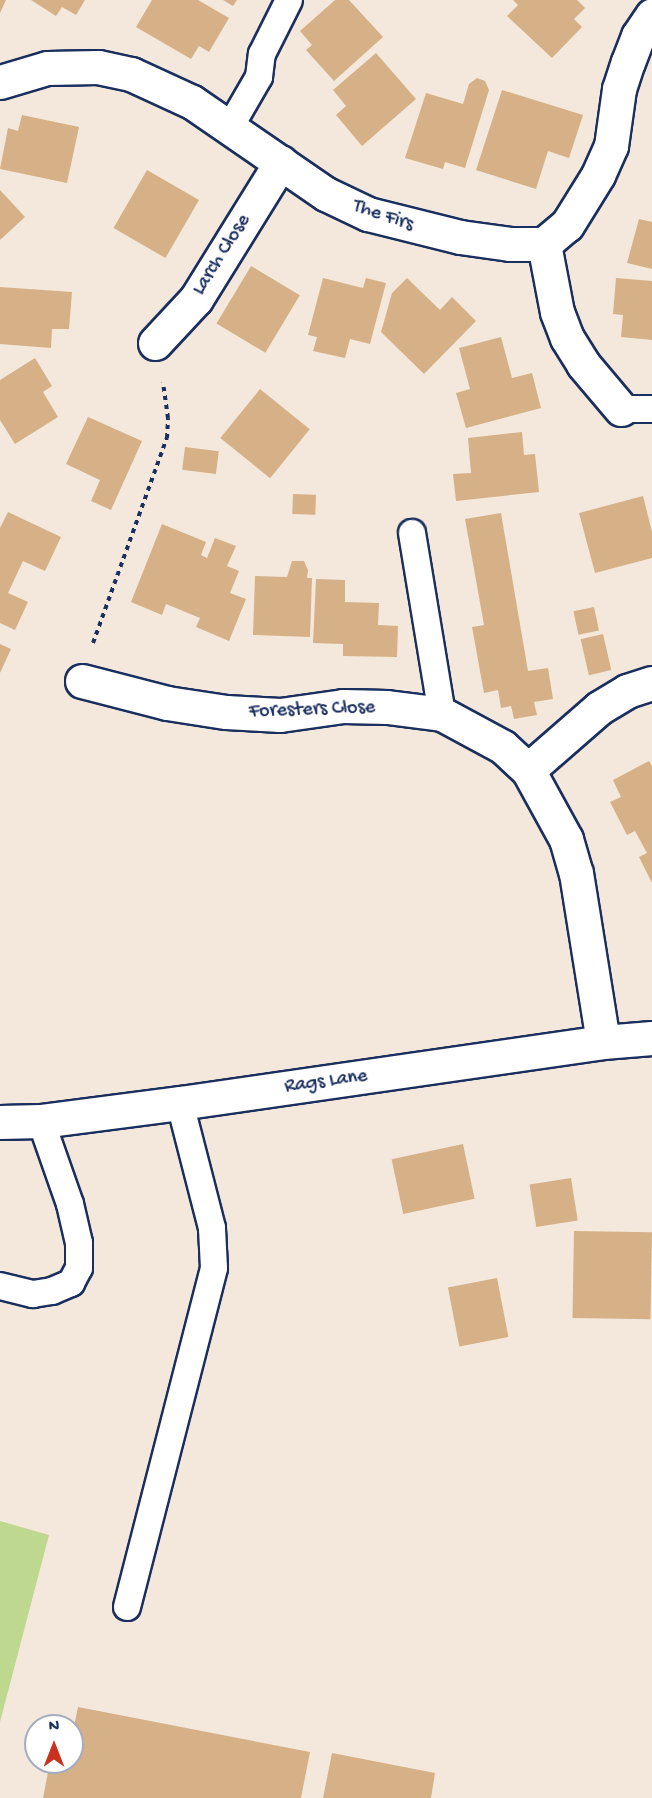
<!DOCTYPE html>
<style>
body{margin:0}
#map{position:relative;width:652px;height:1798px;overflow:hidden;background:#f3e8db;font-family:"Gochi Hand",sans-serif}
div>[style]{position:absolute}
.green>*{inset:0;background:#bed88f}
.building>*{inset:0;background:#d6b188;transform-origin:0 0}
.path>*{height:4px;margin-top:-2px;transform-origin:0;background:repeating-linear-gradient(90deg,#1b2f5e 0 4.5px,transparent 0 9px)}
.roads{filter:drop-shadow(2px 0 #1b2f5e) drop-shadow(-2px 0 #1b2f5e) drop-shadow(0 2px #1b2f5e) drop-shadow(0 -2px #1b2f5e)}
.lane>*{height:26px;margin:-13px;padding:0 13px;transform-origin:13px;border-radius:13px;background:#fff}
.street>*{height:33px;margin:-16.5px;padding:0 16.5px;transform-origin:16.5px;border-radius:16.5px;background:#fff}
.secondary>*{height:33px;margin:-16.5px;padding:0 16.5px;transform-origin:16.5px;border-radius:16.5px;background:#fff}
span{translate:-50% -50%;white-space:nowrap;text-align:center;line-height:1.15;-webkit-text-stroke:4.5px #fff;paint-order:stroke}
.street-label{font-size:20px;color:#1b2f5e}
.north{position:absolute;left:24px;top:1714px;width:60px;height:60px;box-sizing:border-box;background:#fff;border:2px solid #a4acbf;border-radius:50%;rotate:0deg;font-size:16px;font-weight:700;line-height:24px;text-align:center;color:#1b2f5e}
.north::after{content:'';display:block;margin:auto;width:21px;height:27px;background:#c8321e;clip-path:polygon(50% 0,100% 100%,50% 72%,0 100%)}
</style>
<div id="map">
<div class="green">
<div style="clip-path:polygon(0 1521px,49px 1535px,0 1722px)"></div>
</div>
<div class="building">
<div style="clip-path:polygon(0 0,6px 0,0 13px)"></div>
<div style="clip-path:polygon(31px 0,85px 0,76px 15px,62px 7px,56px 16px)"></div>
<div style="clip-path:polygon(152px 0,198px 0,229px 18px,209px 52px,199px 46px,191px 59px,136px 27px)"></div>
<div style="clip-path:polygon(223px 0,237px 0,233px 6px)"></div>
<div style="clip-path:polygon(335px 0,349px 0,383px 37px,334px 81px,306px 50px,312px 45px,300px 31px)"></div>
<div style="clip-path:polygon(513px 0,577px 0,585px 8px,574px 19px,582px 27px,552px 58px,507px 16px,518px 5px)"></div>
<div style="clip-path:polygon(376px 53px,416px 99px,362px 146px,336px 115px,346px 106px,333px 90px)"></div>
<div style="clip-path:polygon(477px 78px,485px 81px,489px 90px,465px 168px,445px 162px,443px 169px,405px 158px,426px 93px,463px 104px,469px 84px)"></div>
<div style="clip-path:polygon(502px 90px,583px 115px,569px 158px,548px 151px,536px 189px,476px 170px)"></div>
<div style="clip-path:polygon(22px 115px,79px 127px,67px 183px,0 169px,8px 128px,18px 131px)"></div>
<div style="left:147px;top:170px;width:60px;height:67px;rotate:30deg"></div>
<div style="clip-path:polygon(0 190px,25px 217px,0 240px)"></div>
<div style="clip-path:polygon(639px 219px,652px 222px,652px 269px,627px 263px)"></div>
<div style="left:251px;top:266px;width:57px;height:67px;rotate:31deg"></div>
<div style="clip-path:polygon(323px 278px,363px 288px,366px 278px,386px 283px,370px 344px,350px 339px,345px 358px,313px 351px,317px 337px,308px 335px)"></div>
<div style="clip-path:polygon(407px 278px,440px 310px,452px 297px,476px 321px,424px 374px,381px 332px,392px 293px)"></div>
<div style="clip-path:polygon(616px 278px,652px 281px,652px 340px,621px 337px,623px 315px,613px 314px)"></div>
<div style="clip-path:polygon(0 287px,72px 292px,69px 329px,52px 329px,51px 348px,0 344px)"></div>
<div style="clip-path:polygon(501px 337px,512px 378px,532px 373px,541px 408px,466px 428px,456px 393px,470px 389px,459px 348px)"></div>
<div style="clip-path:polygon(35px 358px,52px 386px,43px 392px,58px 417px,15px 444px,0 420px,0 380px)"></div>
<div style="left:260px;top:389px;width:64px;height:63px;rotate:39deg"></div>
<div style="clip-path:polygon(88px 417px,142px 441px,111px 510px,91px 501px,100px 480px,66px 464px)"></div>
<div style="clip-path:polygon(522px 432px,524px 455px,535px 454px,539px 492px,456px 501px,453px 474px,471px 473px,468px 438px)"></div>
<div style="left:185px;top:447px;width:34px;height:23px;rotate:7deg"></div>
<div style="left:293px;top:494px;width:23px;height:20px;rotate:2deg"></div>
<div style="clip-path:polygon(643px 496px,652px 532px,652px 558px,595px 573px,579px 513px)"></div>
<div style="clip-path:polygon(8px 512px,61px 537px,45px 571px,23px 561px,8px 593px,28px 602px,15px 630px,0 623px,0 528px)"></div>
<div style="clip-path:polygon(501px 513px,528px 671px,548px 668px,553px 699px,534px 702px,537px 715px,514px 719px,511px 706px,501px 708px,498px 690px,484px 693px,472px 627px,484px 625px,465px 519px)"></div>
<div style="clip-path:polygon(162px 524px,206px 542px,201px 555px,207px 558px,215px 538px,236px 546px,227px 566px,239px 571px,230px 593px,246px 599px,229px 641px,196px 627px,200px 618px,166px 604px,162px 615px,131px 602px)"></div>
<div style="clip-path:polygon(292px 561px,304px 561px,308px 570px,307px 578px,312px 578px,310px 637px,253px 635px,255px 576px,287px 577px)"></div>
<div style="clip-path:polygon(316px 579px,345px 580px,345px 602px,379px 603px,378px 625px,398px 626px,397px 657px,343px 656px,343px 644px,313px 643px)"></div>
<div style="left:594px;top:607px;width:24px;height:21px;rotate:78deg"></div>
<div style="left:603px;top:634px;width:37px;height:23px;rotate:77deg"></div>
<div style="clip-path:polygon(0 644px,11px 649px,0 673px)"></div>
<div style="clip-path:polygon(649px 761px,652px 766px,652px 883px,639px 857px,647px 853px,635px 831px,627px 835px,610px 802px,621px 797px,613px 780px)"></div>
<div style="left:463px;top:1144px;width:56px;height:73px;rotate:78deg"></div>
<div style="left:571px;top:1178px;width:43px;height:42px;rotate:81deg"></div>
<div style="left:574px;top:1231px;width:78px;height:87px;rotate:1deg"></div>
<div style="left:497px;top:1278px;width:60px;height:50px;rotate:79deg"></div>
<div style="clip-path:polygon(78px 1707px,310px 1752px,301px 1798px,43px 1798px,50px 1762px,72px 1762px,72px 1736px)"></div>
<div style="clip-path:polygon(332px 1753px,435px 1773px,431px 1798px,323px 1798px)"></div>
</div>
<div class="path">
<div style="left:93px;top:643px;width:218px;rotate:-70.2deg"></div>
<div style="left:167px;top:438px;width:20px;rotate:-87deg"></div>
<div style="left:168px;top:418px;width:36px;rotate:-98deg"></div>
</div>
<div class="roads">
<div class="lane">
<div style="left:230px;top:127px;width:58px;rotate:-59.9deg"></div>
<div style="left:259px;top:77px;width:23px;rotate:-83deg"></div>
<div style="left:262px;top:54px;width:60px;rotate:-63.4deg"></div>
<div style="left:621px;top:409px;width:31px"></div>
<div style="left:412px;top:533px;width:183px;rotate:80.6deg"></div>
<div style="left:0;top:1286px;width:34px;rotate:14deg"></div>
<div style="left:33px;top:1294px;width:19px;rotate:-9deg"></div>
<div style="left:52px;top:1291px;width:21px;rotate:-23deg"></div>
<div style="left:71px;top:1283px;width:17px;rotate:-62deg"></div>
<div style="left:79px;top:1268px;width:25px;rotate:-90deg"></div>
<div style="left:79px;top:1243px;width:40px;rotate:-103deg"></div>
<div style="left:70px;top:1204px;width:88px;rotate:-109.3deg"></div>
<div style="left:127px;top:1607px;width:350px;rotate:-75.6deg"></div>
<div style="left:214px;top:1268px;width:40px;rotate:-92.9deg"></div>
<div style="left:212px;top:1228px;width:129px;rotate:-104.4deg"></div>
</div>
<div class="street">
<div style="left:0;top:82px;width:49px;rotate:-16.6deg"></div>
<div style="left:47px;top:68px;width:51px;rotate:-1.1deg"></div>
<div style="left:98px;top:67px;width:34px;rotate:12deg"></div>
<div style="left:131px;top:74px;width:67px;rotate:24.7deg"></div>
<div style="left:192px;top:102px;width:163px;rotate:34.5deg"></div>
<div style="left:326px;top:194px;width:47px;rotate:25.5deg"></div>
<div style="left:368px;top:214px;width:95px;rotate:14deg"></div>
<div style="left:460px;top:237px;width:50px;rotate:8deg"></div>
<div style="left:510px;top:244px;width:34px"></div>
<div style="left:544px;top:244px;width:30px;rotate:-40deg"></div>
<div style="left:567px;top:225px;width:59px;rotate:-58.2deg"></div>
<div style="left:598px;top:175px;width:32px;rotate:-66deg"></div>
<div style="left:611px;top:146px;width:58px;rotate:-82deg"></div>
<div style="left:619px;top:89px;width:28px;rotate:-72deg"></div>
<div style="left:628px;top:62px;width:28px;rotate:-69deg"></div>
<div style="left:638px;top:36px;width:25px;rotate:-56deg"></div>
<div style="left:544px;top:244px;width:69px;rotate:79.2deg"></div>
<div style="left:557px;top:312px;width:28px;rotate:69deg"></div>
<div style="left:567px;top:338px;width:31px;rotate:58deg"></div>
<div style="left:583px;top:364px;width:59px;rotate:49.8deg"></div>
<div style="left:155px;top:343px;width:60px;rotate:-47deg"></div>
<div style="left:196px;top:299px;width:161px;rotate:-58.2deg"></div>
<div style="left:82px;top:681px;width:88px;rotate:14.5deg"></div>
<div style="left:167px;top:703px;width:60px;rotate:8.7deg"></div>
<div style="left:226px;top:712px;width:54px;rotate:3.2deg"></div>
<div style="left:280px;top:715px;width:64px;rotate:-8.1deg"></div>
<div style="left:343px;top:706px;width:44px;rotate:1.3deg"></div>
<div style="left:387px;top:707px;width:55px;rotate:7.3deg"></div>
<div style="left:442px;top:714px;width:69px;rotate:28.4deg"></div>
<div style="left:503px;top:747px;width:34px;rotate:43deg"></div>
<div style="left:528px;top:770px;width:94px;rotate:-41.1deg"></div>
<div style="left:599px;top:708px;width:33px;rotate:-31deg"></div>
<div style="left:627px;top:691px;width:26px;rotate:-18deg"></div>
<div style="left:528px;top:770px;width:79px;rotate:61.2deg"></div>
<div style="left:566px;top:839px;width:35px;rotate:74deg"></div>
<div style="left:576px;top:873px;width:171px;rotate:80.9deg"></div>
</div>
<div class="secondary">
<div style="left:0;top:1122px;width:41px;rotate:-1.4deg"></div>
<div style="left:41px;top:1121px;width:140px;rotate:-7.4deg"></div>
<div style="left:180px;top:1103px;width:427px;rotate:-8.2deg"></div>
<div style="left:603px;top:1042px;width:49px;rotate:-4.7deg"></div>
</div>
</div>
<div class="street-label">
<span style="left:383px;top:216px;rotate:19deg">The Firs</span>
<span style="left:222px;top:255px;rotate:-58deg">Larch Close</span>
<span style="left:312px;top:710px;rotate:-2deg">Foresters Close</span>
<span style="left:326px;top:1082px;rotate:-8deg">Rags Lane</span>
</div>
<div class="north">N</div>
</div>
